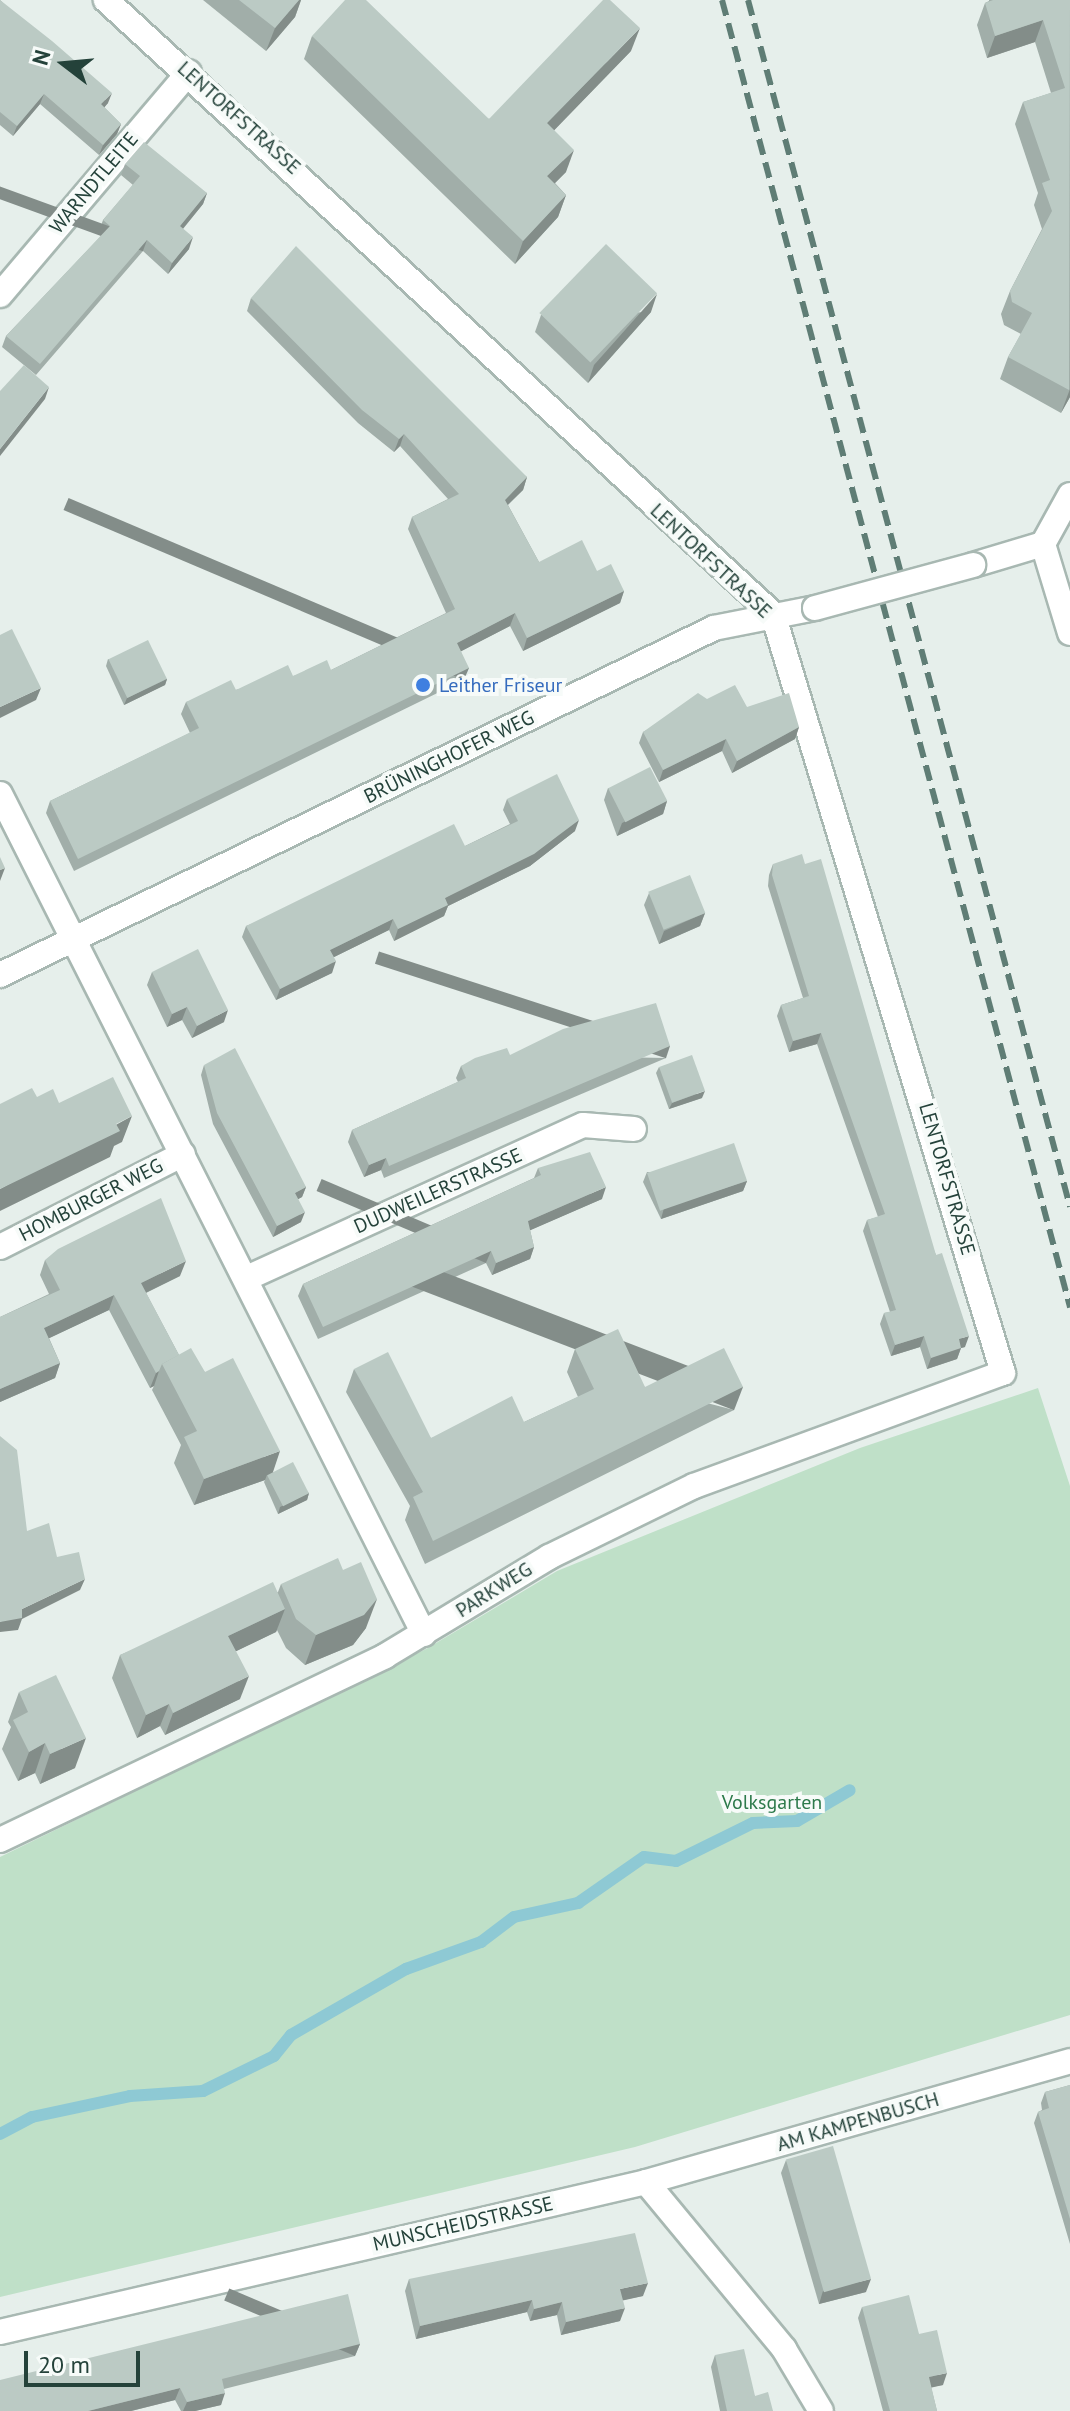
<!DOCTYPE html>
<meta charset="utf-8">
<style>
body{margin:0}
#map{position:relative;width:1070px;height:2411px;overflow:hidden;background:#e6efeb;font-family:"PT Sans",sans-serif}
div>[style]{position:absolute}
.green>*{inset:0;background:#bfe0c8}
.stream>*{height:12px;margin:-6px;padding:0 6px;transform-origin:6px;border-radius:6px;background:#8ec9d4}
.roads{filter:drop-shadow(2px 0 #a8b8b2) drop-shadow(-2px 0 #a8b8b2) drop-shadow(0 2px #a8b8b2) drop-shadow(0 -2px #a8b8b2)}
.street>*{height:24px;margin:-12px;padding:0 12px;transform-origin:12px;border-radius:12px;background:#fff}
.rail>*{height:6px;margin-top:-3px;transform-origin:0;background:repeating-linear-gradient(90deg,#5f7d75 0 16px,transparent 0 24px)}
.bridges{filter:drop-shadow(2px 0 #a8b8b2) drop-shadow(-2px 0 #a8b8b2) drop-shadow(0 2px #a8b8b2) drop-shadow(0 -2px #a8b8b2)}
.street-bridge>*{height:24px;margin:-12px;padding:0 12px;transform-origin:12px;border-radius:12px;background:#fff}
.wall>*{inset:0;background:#a1aea9}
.shaded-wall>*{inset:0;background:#838d89;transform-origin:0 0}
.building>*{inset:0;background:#bbcac4;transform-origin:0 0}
.dots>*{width:22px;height:22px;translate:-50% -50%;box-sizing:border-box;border:4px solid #f7fbf9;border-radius:50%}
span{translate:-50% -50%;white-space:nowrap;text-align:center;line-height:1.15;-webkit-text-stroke:8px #f7fbf9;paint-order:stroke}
.street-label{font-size:20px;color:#24423a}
.shop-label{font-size:20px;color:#366cbe}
.left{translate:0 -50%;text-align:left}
.park-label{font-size:20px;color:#2d7a4b}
.north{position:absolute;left:24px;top:24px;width:80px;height:80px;-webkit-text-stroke:6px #f7fbf9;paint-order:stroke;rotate:286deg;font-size:22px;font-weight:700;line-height:32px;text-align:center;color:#24423a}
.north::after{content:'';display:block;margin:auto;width:28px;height:36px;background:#24423a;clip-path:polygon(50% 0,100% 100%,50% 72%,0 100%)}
.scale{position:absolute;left:24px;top:2351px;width:116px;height:36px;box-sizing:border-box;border:4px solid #24423a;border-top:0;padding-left:10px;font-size:24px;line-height:28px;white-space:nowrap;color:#24423a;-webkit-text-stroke:6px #f7fbf9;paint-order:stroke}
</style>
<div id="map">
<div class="green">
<div style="clip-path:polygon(1038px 1388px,1070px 1486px,1070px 2015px,635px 2147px,0 2297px,0 1857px,426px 1649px,557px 1571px,860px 1448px)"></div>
</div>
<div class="stream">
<div style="left:0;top:2134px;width:36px;rotate:-28deg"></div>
<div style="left:32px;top:2117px;width:100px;rotate:-12.1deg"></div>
<div style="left:130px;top:2096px;width:73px;rotate:-3.9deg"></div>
<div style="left:203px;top:2091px;width:79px;rotate:-26.2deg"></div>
<div style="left:274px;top:2056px;width:27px;rotate:-51deg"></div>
<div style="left:291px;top:2035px;width:133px;rotate:-29.9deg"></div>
<div style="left:406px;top:1969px;width:80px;rotate:-19.8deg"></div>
<div style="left:481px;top:1942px;width:41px;rotate:-37.1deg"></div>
<div style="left:514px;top:1917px;width:66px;rotate:-12.3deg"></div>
<div style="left:578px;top:1903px;width:80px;rotate:-34.9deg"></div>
<div style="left:644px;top:1857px;width:32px;rotate:7deg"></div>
<div style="left:676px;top:1861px;width:86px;rotate:-26.3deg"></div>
<div style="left:753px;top:1823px;width:44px;rotate:-2.6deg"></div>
<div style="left:797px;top:1821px;width:61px;rotate:-30.3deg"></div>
</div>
<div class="roads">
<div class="street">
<div style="left:0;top:295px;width:292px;rotate:-49.7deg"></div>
<div style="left:1043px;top:544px;width:93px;rotate:73.1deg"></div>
<div style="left:973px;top:565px;width:73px;rotate:-16.7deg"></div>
<div style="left:1043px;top:544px;width:56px;rotate:-61.1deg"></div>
<div style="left:0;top:794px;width:941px;rotate:63.22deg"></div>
<div style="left:0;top:975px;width:794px;rotate:-25.92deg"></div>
<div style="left:714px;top:628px;width:103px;rotate:-11.2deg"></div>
<div style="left:0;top:1247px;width:205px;rotate:-26.9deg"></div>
<div style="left:247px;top:1278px;width:369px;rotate:-24.5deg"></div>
<div style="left:583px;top:1125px;width:51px;rotate:4.5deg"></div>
<div style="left:0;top:1840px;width:427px;rotate:-25.5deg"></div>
<div style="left:385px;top:1656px;width:192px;rotate:-31.1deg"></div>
<div style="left:549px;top:1557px;width:161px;rotate:-26.1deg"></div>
<div style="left:694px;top:1486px;width:329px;rotate:-20.1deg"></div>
<div style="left:1003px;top:1373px;width:793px;rotate:-106.86deg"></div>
<div style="left:773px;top:614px;width:907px;rotate:-137.37deg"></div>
<div style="left:646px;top:2182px;width:441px;rotate:-15.9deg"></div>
<div style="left:0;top:2332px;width:663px;rotate:-13.07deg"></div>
<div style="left:646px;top:2182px;width:217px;rotate:50.4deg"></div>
<div style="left:784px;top:2349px;width:72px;rotate:59.2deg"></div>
</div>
</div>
<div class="rail">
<div style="left:722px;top:0;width:1353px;rotate:75.09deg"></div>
<div style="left:748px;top:0;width:1249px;rotate:75.06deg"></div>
</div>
<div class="bridges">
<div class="street-bridge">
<div style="left:815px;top:608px;width:164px;rotate:-15.2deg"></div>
</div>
</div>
<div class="wall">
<div style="clip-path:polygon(0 0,108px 103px,104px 107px,121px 124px,117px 134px,99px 155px,40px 104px,13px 136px,0 125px)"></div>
<div style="clip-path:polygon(203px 0,301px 0,295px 17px,266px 51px)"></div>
<div style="clip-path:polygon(989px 0,1070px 0,1070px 397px,1061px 413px,1000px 379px,1008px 357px,1021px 334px,1004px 325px,1001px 314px,1010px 291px,1042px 229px,1034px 205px,1038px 193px,1015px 124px,1023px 102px,1051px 93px,1035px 42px,987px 58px,977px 25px,985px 3px,989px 1px)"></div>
<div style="clip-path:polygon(312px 36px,489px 119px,631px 51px,554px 130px,566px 172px,555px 183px,566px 195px,558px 217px,515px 264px,304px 59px)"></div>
<div style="clip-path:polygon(125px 164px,207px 193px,203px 204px,183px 229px,189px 249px,168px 274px,143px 251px,36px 375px,2px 347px,6px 336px,103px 234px,99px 231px,103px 220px,133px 185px,121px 175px)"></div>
<div style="clip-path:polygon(251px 298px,527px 477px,523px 490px,508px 505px,539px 562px,597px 571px,624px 591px,620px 603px,523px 651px,510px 626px,461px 651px,464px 680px,74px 871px,46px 813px,50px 801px,190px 733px,181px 714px,186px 702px,293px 676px,331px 670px,446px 613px,408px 529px,412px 517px,448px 499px,400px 446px,394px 452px,358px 423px,247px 311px)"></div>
<div style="clip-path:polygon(651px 312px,588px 383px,535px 332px,541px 315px)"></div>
<div style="clip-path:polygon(108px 659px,167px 679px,165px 685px,124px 705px,106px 666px)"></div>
<div style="clip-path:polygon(707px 699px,747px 707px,799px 727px,795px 739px,732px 773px,722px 751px,659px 782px,639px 743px,643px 732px)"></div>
<div style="clip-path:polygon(608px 788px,667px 801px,663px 814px,617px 836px,604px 800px)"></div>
<div style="clip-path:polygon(507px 799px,575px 831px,530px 866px,448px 906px,444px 916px,394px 941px,389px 930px,334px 957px,332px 973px,276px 1000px,242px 937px,246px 926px,465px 846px,510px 824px,503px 810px)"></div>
<div style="clip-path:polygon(773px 864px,936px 1255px,965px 1347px,961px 1348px,957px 1359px,927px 1369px,920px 1347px,891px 1356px,880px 1324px,884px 1313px,890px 1312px,863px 1231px,867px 1220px,878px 1217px,817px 1044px,789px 1052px,777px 1016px,781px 1005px,803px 998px,768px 886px,769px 875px)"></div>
<div style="clip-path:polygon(649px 893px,705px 913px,700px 926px,659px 944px,644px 905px)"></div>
<div style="clip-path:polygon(152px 972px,224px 1022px,192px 1038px,182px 1020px,167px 1027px,147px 985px)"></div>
<div style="clip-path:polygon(510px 1055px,666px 1058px,384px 1178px,381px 1170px,364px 1177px,348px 1142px,352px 1130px,458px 1082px,456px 1078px,461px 1066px)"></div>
<div style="clip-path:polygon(204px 1065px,306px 1187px,302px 1197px,298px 1199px,301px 1222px,273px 1237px,213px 1124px,201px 1075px)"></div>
<div style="clip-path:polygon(659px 1067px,702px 1098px,669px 1109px,656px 1073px)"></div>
<div style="clip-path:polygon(538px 1168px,602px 1199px,530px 1230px,534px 1247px,530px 1259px,492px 1275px,486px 1263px,318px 1339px,298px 1296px,303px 1284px,534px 1178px)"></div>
<div style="clip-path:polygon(647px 1172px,747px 1181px,743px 1191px,661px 1219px,643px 1182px)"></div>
<div style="clip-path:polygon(45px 1260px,180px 1276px,146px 1293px,179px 1355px,205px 1372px,273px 1472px,309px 1493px,307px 1500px,278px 1514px,264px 1482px,265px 1480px,194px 1505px,174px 1463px,181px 1445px,152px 1390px,154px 1386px,150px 1388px,109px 1310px,49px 1338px,60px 1363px,55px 1378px,0 1402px,0 1317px,49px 1294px,40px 1275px)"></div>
<div style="clip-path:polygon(575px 1349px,645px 1387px,734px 1410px,425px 1564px,405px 1520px,410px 1506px,346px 1392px,354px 1369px,431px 1438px,524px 1422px,578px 1397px,567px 1372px)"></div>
<div style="clip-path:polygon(281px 1584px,366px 1628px,353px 1645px,305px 1665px,286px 1648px,277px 1630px,276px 1632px,236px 1651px,240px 1699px,165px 1735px,160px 1726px,137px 1738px,112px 1678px,120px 1655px,278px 1592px)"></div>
<div style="clip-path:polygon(19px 1692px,75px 1768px,40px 1784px,35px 1773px,18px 1781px,2px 1749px,11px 1727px,8px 1722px)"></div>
<div style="clip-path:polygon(1070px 2085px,1070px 2244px,1034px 2123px,1038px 2112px,1042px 2110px,1041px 2103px,1045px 2092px)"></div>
<div style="clip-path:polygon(786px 2160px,866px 2292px,819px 2304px,781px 2173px)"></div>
<div style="clip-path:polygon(409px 2279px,643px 2296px,623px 2300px,620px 2321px,561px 2335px,557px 2315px,530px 2321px,527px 2312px,416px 2339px,405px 2291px)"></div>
<div style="clip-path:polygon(862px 2307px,919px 2334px,943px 2385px,931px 2387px,937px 2411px,883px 2411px,858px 2318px)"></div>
<div style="clip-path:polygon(360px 2344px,355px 2356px,224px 2389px,221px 2405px,195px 2411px,181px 2411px,175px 2400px,131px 2411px,0 2411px)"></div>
<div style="clip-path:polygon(715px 2355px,755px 2396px,773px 2411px,720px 2411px,711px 2367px)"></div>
</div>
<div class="shaded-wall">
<div style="clip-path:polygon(299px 0,301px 0,295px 17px,266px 51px,275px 28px)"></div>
<div style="clip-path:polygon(1043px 20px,1035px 42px,987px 58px,995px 36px)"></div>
<div style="clip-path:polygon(640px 28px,631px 51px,539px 146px,547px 123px)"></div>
<div style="clip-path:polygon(112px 93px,108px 103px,98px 115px,101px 104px)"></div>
<div style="clip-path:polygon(44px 94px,40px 104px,13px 136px,17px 126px)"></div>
<div style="clip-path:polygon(121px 124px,117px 134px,99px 155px,103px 145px)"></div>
<div style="clip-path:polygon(574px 150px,566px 172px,539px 199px,547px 176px)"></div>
<div style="clip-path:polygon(207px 193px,203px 204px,176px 237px,180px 226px)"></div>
<div style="clip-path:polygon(566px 195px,558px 217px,515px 264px,523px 241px)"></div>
<div style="clip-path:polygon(193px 237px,189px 249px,168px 274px,172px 263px)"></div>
<div style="left:147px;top:240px;width:12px;height:164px;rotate:110deg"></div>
<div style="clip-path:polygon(657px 294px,651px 312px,588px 383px,594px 365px)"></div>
<div style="clip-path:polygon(49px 387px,45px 399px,0 456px,0 449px)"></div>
<div style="clip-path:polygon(1070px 389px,1070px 397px,1061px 413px)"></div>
<div style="clip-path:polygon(404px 434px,400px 446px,394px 452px,399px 439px)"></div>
<div style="clip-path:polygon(527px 477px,523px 490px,500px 512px,505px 500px)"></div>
<div style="clip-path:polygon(624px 591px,620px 603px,523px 651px,527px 638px)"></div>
<div style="clip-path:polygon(515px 613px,510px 626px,452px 656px,457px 643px)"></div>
<div style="left:469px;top:668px;width:13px;height:435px;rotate:113deg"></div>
<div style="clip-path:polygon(167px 679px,165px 685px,124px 705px,127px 698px)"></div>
<div style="clip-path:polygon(41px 688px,36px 700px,0 718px,0 707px)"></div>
<div style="clip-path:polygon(799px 727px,795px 739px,732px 773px,737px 761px)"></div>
<div style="clip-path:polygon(726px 739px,722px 751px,659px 782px,663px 770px)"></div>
<div style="clip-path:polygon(667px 801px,663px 814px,617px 836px,622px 823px)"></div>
<div style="clip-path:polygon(579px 820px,575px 831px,530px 866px,448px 906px,444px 916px,394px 941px,398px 929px,445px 898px)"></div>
<div style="clip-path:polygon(5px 868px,0 881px,0 870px)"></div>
<div style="clip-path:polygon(705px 913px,700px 926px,659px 944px,664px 931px)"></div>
<div style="clip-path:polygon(393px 919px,389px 930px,326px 961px,330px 950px)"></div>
<div style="clip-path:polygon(336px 961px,332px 973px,276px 1000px,280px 989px)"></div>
<div style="clip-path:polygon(187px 1007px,182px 1020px,167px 1027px,172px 1014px)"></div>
<div style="clip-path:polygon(228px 1010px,224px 1022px,192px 1038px,197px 1026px)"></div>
<div style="clip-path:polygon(821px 1033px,817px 1044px,789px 1052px,793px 1041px)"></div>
<div style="left:670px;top:1046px;width:13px;height:306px;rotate:108deg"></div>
<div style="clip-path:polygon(705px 1091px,702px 1098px,669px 1109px,672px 1103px)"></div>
<div style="clip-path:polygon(132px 1116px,122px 1142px,114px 1146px,110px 1157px,0 1211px,0 1189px)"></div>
<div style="clip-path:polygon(386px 1158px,381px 1170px,364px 1177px,369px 1165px)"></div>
<div style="clip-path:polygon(747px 1181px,743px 1191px,661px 1219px,664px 1208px)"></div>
<div style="clip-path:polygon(306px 1187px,302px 1197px,291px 1203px,295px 1193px)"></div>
<div style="clip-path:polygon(606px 1187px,602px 1199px,524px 1233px,528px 1221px)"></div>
<div style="clip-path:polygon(305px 1212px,301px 1222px,273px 1237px,277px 1226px)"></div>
<div style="clip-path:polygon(534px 1247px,530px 1259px,492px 1275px,496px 1263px)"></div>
<div style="left:491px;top:1251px;width:13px;height:184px;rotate:113deg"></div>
<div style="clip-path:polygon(186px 1261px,180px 1276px,135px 1298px,141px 1283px)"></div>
<div style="clip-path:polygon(114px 1295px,109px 1310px,39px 1343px,44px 1328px)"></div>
<div style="clip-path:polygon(924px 1336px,920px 1347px,891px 1356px,895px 1345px)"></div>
<div style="clip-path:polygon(969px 1336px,965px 1347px,961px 1348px,957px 1359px,927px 1369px,931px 1358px,959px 1339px)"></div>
<div style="clip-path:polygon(60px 1363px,55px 1378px,0 1402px,0 1389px)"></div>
<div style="clip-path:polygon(159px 1371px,154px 1386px,150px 1388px,156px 1373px)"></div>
<div style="left:743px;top:1387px;width:25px;height:346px;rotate:111deg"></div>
<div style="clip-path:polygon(280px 1451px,271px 1478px,267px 1475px,265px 1480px,194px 1505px,204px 1479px)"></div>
<div style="clip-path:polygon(309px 1493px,307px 1500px,278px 1514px,280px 1507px)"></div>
<div style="clip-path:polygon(85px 1579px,80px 1590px,22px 1619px,18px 1630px,0 1632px,0 1622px,22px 1609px)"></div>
<div style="clip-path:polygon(377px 1599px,366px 1628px,353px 1645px,305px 1665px,316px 1635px)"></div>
<div style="clip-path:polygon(285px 1609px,276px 1632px,220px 1659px,228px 1636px)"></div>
<div style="clip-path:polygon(249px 1676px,240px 1699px,165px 1735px,173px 1713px)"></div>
<div style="clip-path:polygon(169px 1704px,160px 1726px,137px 1738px,146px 1715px)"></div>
<div style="clip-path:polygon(86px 1738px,75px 1768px,40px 1784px,50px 1754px)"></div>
<div style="clip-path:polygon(45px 1743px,35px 1773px,18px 1781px,29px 1752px)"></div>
<div style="clip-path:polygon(871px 2279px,866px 2292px,819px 2304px,823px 2291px)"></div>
<div style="clip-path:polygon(648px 2283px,643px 2296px,616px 2302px,620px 2289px)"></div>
<div style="clip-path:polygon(532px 2300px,527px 2312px,416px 2339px,420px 2326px)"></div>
<div style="clip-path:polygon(562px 2302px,557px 2315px,530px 2321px,534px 2309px)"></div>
<div style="clip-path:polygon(625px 2308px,620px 2321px,561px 2335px,566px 2322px)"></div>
<div style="left:360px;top:2344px;width:13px;height:142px;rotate:113deg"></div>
<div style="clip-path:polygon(947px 2373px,943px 2385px,925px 2389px,929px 2377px)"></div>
<div style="clip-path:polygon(180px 2388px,175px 2400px,131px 2411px,88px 2411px)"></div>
<div style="clip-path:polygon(225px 2393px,221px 2405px,195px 2411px,183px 2411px,187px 2402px)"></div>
</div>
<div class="building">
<div style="clip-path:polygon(0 0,52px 41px,112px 93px,101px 104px,121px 124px,103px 145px,44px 94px,17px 126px,0 112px)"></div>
<div style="clip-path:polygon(239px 0,299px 0,275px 28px)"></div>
<div style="clip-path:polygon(345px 0,366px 0,489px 119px,603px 0,610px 0,640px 28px,547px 123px,574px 150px,547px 176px,566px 195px,523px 241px,312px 36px)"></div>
<div style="clip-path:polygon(993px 0,1070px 0,1069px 390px,1008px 357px,1032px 313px,1012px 302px,1010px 291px,1052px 211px,1042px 183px,1050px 180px,1023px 102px,1065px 88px,1043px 20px,995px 36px,985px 3px)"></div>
<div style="clip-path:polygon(144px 142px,207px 193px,180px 226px,193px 237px,172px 263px,147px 240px,40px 364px,6px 336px,110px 226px,103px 220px,140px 176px,125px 164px)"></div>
<div style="left:606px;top:244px;width:71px;height:96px;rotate:44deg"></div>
<div style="clip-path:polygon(296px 246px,527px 477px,505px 500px,539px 562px,582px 540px,597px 571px,611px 564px,624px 591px,527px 638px,515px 613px,457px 643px,469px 668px,78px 859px,50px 801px,199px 728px,186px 702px,231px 680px,236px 690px,288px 665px,293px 676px,327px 660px,331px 670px,455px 609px,412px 517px,459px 494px,404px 434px,399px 439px,362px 410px,251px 298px)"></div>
<div style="clip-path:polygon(24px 365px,49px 387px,0 449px,0 391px)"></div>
<div style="clip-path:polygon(12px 629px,41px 688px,0 707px,0 635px)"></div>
<div style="left:148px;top:640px;width:43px;height:44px;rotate:64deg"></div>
<div style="clip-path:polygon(735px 685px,747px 707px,789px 693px,799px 727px,737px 761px,726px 739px,663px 770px,643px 732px,698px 693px,707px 699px)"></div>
<div style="left:650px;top:767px;width:38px;height:47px;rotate:63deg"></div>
<div style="clip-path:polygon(557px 774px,579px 820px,534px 854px,445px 898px,448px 905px,398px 929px,393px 919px,330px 950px,336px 961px,280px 989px,246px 926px,454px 824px,465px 846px,518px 821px,507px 799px)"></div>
<div style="clip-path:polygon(802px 854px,805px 864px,821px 859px,936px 1255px,942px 1253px,969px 1336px,959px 1339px,961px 1348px,931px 1358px,924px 1336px,895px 1345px,884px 1313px,896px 1310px,867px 1220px,885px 1214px,821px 1033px,793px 1041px,781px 1005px,809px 996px,772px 875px,773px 864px)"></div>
<div style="clip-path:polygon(0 857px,5px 868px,0 870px)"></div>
<div style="left:690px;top:875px;width:41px;height:45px;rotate:68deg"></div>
<div style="clip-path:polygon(198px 949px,228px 1010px,197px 1026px,187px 1007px,172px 1014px,152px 972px)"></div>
<div style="clip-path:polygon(656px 1003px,670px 1046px,389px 1166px,386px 1158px,369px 1165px,352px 1130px,466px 1078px,461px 1066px,475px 1058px,507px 1048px,510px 1055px,563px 1029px)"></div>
<div style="clip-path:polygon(235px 1048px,306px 1187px,295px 1193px,305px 1212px,277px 1226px,217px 1113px,204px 1065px)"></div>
<div style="left:692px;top:1055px;width:38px;height:35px;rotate:70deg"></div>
<div style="clip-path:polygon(113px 1077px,132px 1116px,116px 1124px,120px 1131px,0 1189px,0 1104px,32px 1088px,37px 1097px,53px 1089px,59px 1103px)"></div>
<div style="left:734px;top:1143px;width:40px;height:92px;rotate:71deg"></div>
<div style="clip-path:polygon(590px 1152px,606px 1187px,528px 1221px,534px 1247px,496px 1263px,491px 1251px,323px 1327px,303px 1284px,541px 1175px,538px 1168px)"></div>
<div style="clip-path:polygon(161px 1198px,186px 1261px,141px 1283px,179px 1355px,162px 1364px,159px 1371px,156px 1373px,114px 1295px,44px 1328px,60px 1363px,0 1389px,0 1317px,60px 1290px,45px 1260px,58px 1249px)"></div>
<div style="clip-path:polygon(618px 1329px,645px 1387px,724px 1348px,743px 1387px,433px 1541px,413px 1497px,423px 1492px,354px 1369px,388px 1352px,431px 1438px,512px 1396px,524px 1422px,594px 1389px,575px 1349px)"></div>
<div style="clip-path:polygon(191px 1348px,205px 1372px,233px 1358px,280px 1451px,204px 1479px,184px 1437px,197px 1431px,162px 1364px)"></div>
<div style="clip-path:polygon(0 1436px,17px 1450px,27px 1531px,49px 1523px,57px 1557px,79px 1552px,85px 1579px,22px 1609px,22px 1618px,0 1622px)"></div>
<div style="left:293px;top:1462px;width:35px;height:29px;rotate:63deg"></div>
<div style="clip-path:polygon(338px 1558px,343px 1570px,361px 1562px,377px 1599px,364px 1615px,316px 1635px,296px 1619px,281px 1584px)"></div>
<div style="clip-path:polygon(273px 1582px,285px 1609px,228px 1636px,249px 1676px,173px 1713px,169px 1704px,146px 1715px,120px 1655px)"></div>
<div style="clip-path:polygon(56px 1675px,86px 1738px,50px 1754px,45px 1743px,29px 1752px,13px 1720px,28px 1712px,19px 1692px)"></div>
<div style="clip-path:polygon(1070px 2085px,1070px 2219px,1038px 2112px,1049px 2108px,1045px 2092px)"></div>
<div style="left:833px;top:2146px;width:138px;height:49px;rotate:74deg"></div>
<div style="clip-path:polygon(635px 2233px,648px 2283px,620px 2289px,625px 2308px,566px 2322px,562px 2302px,534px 2309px,532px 2300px,420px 2326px,409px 2279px)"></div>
<div style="clip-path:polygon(348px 2294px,360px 2344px,222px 2379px,225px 2393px,187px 2402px,180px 2388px,88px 2411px,0 2411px,0 2380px)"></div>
<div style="clip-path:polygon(909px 2295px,919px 2334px,937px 2330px,947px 2373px,929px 2377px,937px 2411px,890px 2411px,862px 2307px)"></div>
<div style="clip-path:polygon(744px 2349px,755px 2396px,768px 2392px,773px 2411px,727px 2411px,715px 2355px)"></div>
</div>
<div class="dots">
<div style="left:423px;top:685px;background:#3f7fe0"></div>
</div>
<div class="street-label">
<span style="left:239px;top:118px;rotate:42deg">LENTORFSTRASSE</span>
<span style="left:94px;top:183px;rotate:-50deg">WARNDTLEITE</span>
<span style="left:711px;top:561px;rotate:43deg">LENTORFSTRASSE</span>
<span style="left:449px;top:757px;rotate:-26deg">BRÜNINGHOFER WEG</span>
<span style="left:947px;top:1179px;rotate:74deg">LENTORFSTRASSE</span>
<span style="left:438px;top:1191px;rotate:-24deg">DUDWEILERSTRASSE</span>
<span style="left:91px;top:1200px;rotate:-27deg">HOMBURGER WEG</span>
<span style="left:494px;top:1590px;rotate:-32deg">PARKWEG</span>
<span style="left:858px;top:2122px;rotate:-16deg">AM KAMPENBUSCH</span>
<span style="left:463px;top:2224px;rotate:-13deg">MUNSCHEIDSTRASSE</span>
</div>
<div class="shop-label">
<span class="left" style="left:439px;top:685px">Leither Friseur</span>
</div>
<div class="park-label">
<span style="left:772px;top:1802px">Volksgarten</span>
</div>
<div class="north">N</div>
<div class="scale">20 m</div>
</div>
